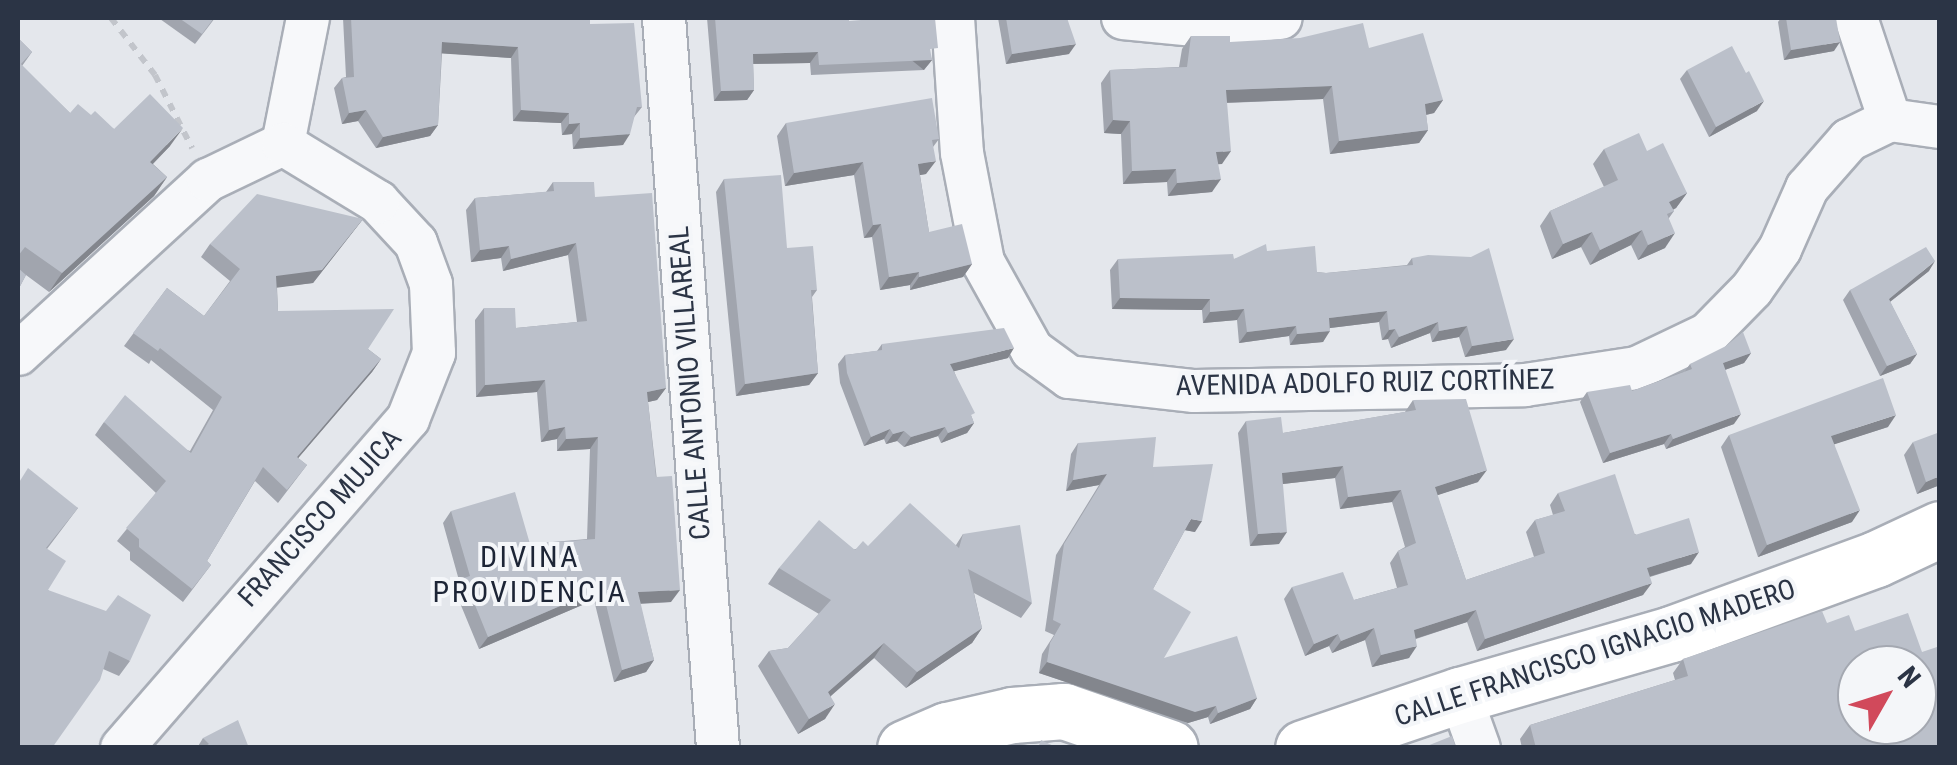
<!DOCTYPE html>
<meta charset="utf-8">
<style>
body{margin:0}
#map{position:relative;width:1957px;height:765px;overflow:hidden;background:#e4e7ec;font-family:"Roboto Condensed",sans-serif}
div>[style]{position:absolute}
.path>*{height:6px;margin-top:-3px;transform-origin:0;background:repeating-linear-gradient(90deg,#c2c5cb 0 8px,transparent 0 16px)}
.roads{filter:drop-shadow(2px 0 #a9aeb7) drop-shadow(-2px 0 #a9aeb7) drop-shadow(0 2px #a9aeb7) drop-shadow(0 -2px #a9aeb7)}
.minor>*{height:42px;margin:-21px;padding:0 21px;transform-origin:21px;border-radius:21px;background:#f7f8fa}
.secondary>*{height:55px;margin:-27.5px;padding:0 27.5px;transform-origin:27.5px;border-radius:27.5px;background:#fff}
.wall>*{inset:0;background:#a1a5ae}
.shaded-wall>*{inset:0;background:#83868d;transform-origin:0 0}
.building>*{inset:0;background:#bbc0ca}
span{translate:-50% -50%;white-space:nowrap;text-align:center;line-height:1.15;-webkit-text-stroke:8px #f4f6f9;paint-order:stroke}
.street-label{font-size:28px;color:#2b3445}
.neighbourhood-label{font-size:30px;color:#1d2536;letter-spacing:2.5px}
.frame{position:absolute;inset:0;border:20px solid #2b3445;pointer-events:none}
.north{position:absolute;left:1837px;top:645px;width:100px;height:100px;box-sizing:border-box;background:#f4f6f9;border:2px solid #a4a8b1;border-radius:50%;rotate:51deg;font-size:28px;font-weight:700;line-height:40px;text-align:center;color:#2b3445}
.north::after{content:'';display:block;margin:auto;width:35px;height:45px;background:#d1495b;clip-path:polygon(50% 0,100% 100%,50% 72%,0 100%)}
</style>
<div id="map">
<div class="path">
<div style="left:111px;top:18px;width:72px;rotate:52.3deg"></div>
<div style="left:155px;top:75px;width:82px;rotate:63.1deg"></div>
</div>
<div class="roads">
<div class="minor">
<div style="left:664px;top:18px;width:732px;rotate:85.77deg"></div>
<div style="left:953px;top:18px;width:135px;rotate:86.2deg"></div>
<div style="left:962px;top:153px;width:111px;rotate:79.1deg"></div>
<div style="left:983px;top:262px;width:101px;rotate:60.9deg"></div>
<div style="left:1032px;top:350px;width:46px;rotate:36.1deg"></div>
<div style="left:1069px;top:377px;width:126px;rotate:6.4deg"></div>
<div style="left:1194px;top:391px;width:331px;rotate:-1deg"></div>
<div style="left:1525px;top:385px;width:113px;rotate:-8.6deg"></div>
<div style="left:1637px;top:368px;width:79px;rotate:-25.6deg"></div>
<div style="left:1708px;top:334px;width:63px;rotate:-45.6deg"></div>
<div style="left:1752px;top:289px;width:49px;rotate:-55deg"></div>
<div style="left:1780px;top:249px;width:67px;rotate:-66.1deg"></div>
<div style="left:1807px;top:188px;width:64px;rotate:-48.8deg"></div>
<div style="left:1849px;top:140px;width:46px;rotate:-26deg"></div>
<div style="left:1890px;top:120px;width:50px;rotate:8deg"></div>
<div style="left:1123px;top:18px;width:80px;rotate:5.7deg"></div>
<div style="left:1203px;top:26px;width:78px;rotate:-5.9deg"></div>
<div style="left:1856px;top:18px;width:108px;rotate:71.6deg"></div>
<div style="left:283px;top:144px;width:128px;rotate:-78.8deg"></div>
<div style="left:18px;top:354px;width:258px;rotate:-42.5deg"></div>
<div style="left:208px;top:180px;width:83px;rotate:-25.6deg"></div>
<div style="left:1460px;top:695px;width:56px;rotate:70.3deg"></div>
<div style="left:122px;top:748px;width:436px;rotate:-49deg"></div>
<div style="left:408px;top:419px;width:71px;rotate:-68.5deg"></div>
<div style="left:434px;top:353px;width:69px;rotate:-92.5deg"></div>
<div style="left:431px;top:284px;width:44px;rotate:-110.1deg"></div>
<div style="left:416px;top:243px;width:56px;rotate:-132.8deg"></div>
<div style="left:378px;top:202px;width:111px;rotate:-148.6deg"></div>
</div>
<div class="secondary">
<div style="left:905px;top:748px;width:46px;rotate:-23.2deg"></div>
<div style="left:947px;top:730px;width:67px;rotate:-13deg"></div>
<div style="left:1012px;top:715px;width:52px;rotate:-4.4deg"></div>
<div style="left:1064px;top:711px;width:112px;rotate:19.2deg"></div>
<div style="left:1303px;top:748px;width:166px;rotate:-18.7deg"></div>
<div style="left:1460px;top:695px;width:220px;rotate:-16.1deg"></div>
<div style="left:1671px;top:634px;width:218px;rotate:-20.1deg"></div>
<div style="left:1876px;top:559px;width:71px;rotate:-25.1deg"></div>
</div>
</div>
<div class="wall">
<div style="clip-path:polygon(162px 18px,215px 18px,195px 44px,160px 19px)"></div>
<div style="clip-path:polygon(343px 18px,590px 18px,590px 24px,642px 107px,634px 117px,623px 145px,573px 149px,572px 134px,562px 135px,561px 123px,513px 121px,511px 58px,442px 53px,438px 125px,430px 136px,376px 148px,358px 121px,342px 124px,334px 88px,342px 78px,346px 77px)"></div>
<div style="clip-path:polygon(707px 18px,849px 18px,849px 21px,931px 57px,932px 60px,924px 70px,811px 75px,810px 63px,753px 64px,754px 90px,747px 100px,714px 101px)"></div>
<div style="clip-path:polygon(998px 18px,1067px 18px,1069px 54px,1006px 64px)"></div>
<div style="clip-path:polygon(1781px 18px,1786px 18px,1834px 51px,1784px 60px,1778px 22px)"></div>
<div style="clip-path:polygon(1191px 36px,1230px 42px,1369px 48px,1443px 100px,1434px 113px,1426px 115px,1428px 130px,1419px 143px,1330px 154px,1323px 99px,1227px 103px,1222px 164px,1218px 164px,1212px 192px,1168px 196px,1167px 182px,1123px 184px,1121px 134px,1104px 133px,1101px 83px,1110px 70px,1179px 67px,1182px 49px)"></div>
<div style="clip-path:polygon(18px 38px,32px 52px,22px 66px,70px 113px,91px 115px,114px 129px,170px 146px,153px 164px,167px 177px,154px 196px,49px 292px,26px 275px,18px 290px)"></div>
<div style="clip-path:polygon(1687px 70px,1757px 111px,1709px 137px,1680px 79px)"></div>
<div style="clip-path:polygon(786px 123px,939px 139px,933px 147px,926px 174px,920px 175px,929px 232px,972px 264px,963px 277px,910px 290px,910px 285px,880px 290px,872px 237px,864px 238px,854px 175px,785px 186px,777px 136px)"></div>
<div style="clip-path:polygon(1604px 149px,1647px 151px,1687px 193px,1676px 208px,1673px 210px,1674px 211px,1669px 218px,1665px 248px,1638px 260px,1631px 245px,1590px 265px,1581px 247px,1552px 259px,1540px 226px,1550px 211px,1604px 187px,1593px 164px)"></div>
<div style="clip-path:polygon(724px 179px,787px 248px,817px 290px,812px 297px,818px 373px,809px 385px,736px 396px,716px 192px)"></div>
<div style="clip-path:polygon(553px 182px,595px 197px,666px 388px,657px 400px,648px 402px,671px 602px,640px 604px,654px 660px,646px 672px,614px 682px,594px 600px,479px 649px,455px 591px,460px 584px,443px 523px,451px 511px,530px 544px,587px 539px,590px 449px,557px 451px,557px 439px,541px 442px,537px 392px,476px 397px,475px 320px,484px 308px,516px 328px,577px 322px,568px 255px,503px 271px,501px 258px,471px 262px,466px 210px,475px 198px,546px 192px)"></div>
<div style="clip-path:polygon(363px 219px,313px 283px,277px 287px,278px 311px,368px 349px,381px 359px,372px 372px,298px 458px,307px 465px,278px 503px,255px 481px,207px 561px,211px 565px,183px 602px,130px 560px,130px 552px,117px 541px,156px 493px,95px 435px,104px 422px,190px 451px,213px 410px,151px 360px,149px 364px,124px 346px,167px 288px,204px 316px,230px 281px,201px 257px,210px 244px)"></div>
<div style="clip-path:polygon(1267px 251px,1317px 272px,1326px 273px,1407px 265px,1412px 258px,1506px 350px,1465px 357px,1459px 337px,1432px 342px,1430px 333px,1391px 348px,1388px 339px,1382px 340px,1379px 322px,1330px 328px,1323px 342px,1290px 345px,1289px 336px,1239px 343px,1237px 320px,1203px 323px,1202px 310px,1112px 309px,1110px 270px,1118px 259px,1234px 259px)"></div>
<div style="clip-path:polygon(1929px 271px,1890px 302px,1917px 354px,1910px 364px,1880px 376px,1843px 300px,1850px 290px)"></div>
<div style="clip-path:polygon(882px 344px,1008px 358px,954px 371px,974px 423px,967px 433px,941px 443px,938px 436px,904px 447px,897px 441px,886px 444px,884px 439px,864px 446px,840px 383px,838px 364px,845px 355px,877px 351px)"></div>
<div style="clip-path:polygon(1751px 353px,1744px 363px,1725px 370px,1734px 424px,1666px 449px,1664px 444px,1603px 463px,1580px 402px,1587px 392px,1632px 391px,1685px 371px,1690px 364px)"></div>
<div style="clip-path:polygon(1413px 400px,1478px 482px,1437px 495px,1466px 580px,1534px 557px,1526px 532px,1535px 520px,1553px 515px,1550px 505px,1558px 493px,1691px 564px,1650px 577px,1643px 595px,1477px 651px,1467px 622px,1416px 639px,1409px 658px,1372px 667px,1365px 640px,1332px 653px,1329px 646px,1305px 656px,1284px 599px,1292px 587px,1354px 600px,1397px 588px,1390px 563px,1398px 551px,1405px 547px,1392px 502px,1340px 509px,1335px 478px,1283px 484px,1279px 544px,1250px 546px,1238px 433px,1246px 421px,1283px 433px,1405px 412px)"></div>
<div style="clip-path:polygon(1888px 427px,1834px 444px,1852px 522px,1758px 557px,1721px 447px,1729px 435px)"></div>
<div style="clip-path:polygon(1913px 442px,1940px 485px,1917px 494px,1904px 455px)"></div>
<div style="clip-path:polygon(1078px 443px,1153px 467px,1195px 532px,1185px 530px,1153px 589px,1164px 658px,1257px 698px,1250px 709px,1210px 724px,1208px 717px,1188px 723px,1039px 673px,1042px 654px,1054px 635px,1045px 631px,1056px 555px,1099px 485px,1066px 491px,1071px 454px)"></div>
<div style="clip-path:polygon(18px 484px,78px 508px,47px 549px,48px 590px,130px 661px,119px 676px,103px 669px,18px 748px)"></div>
<div style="clip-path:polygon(963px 534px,1032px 603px,1021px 618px,974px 593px,982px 628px,972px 643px,906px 688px,874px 658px,831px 696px,825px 719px,798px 734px,758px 666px,769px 651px,788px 648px,819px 614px,768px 584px,779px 568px,868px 546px,956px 545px)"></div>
<div style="clip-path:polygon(1827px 623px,1855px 631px,1940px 748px,1522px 748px,1520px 739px,1530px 725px,1675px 680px,1673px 673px,1683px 659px)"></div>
<div style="clip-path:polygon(203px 738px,249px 748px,197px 748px)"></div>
</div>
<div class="shaded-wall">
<div style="clip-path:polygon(442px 42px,518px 47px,511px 58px,435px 53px)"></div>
<div style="clip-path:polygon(1840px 42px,1834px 51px,1784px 60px,1791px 50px)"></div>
<div style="clip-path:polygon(1076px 44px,1069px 54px,1006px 64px,1012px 54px)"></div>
<div style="clip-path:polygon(818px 52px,810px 63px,746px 64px,753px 54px)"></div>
<div style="left:932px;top:60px;width:13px;height:113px;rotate:129deg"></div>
<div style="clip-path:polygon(1332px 86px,1323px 99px,1217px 103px,1226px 90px)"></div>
<div style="clip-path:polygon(754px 90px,747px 100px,714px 101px,721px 91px)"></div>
<div style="clip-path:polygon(1443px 100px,1434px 113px,1416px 117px,1425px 104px)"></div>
<div style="clip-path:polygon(1764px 101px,1757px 111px,1709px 137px,1716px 127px)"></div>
<div style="clip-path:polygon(366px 110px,358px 121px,342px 124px,349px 113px)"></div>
<div style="clip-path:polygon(521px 110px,569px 113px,561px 123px,513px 121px)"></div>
<div style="clip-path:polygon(1113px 120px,1130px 121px,1121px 134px,1104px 133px)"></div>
<div style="clip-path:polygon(580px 123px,572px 134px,562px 135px,569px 124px)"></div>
<div style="clip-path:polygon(438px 125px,430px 136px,376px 148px,383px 137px)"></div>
<div style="clip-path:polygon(183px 128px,170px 146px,137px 180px,150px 162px)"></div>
<div style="clip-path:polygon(1428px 130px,1419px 143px,1330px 154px,1339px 141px)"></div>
<div style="clip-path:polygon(630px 134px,623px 145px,573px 149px,580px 138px)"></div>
<div style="clip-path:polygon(1231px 151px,1222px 164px,1207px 165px,1216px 152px)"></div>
<div style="clip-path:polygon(936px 161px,926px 174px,909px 177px,918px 164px)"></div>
<div style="clip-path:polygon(863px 162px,854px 175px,785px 186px,794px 173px)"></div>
<div style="clip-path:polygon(1176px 169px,1167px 182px,1123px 184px,1132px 171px)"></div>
<div style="clip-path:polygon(167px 177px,154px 196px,49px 292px,62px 273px)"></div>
<div style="clip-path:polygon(1221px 179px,1212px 192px,1168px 196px,1177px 183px)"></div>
<div style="clip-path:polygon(1687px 193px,1676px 208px,1659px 216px,1669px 202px)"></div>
<div style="clip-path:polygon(363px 219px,313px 283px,267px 289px,276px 276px)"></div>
<div style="clip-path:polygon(881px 224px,872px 237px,864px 238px,873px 225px)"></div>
<div style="clip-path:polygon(1642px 230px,1631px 245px,1590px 265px,1600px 250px)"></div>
<div style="clip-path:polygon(1592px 232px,1581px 247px,1552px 259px,1563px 244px)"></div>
<div style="clip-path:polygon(1675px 233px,1665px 248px,1638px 260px,1648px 245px)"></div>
<div style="clip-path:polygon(576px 243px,568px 255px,503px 271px,511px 259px)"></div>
<div style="clip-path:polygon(509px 246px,501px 258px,471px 262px,480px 250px)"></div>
<div style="clip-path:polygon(1935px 261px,1929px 271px,1882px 308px,1889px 299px)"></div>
<div style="clip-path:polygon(972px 264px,963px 277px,910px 290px,919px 277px)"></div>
<div style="clip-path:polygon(919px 272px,910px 285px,880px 290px,889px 277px)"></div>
<div style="clip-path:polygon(1120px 298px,1210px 299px,1202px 310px,1112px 309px)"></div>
<div style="clip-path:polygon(1244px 309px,1237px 320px,1203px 323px,1210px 312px)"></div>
<div style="clip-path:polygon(1387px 311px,1379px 322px,1322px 329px,1329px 318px)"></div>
<div style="clip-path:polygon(1438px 322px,1430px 333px,1391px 348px,1399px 337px)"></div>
<div style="clip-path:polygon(1296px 326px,1289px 336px,1239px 343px,1247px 332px)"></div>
<div style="clip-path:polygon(1467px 326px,1459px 337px,1432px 342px,1439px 331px)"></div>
<div style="clip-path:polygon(1395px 329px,1388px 339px,1382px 340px,1389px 330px)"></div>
<div style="clip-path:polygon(1330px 331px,1323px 342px,1290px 345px,1297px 334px)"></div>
<div style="clip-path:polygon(1514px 339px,1506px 350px,1465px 357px,1472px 346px)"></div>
<div style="clip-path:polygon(1014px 348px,1008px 358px,943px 374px,950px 364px)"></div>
<div style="clip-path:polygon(1751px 353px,1744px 363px,1716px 373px,1723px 363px)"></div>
<div style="clip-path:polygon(1917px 354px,1910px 364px,1880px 376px,1887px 366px)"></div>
<div style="clip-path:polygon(381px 359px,372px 372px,288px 470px,297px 457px)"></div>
<div style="clip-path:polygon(818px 373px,809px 385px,736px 396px,745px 384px)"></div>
<div style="clip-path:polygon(545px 380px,537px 392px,476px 397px,485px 385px)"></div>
<div style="clip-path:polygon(666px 388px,657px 400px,639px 404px,647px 392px)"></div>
<div style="clip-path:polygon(1741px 414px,1734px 424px,1666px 449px,1673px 439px)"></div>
<div style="clip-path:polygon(1896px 415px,1888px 427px,1823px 448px,1831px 436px)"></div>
<div style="clip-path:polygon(974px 423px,967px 433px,941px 443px,948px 433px)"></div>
<div style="clip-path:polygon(565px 427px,557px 439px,541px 442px,549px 430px)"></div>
<div style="clip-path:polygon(945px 427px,938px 436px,904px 447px,911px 437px)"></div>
<div style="clip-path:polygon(890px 429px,884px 439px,864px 446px,871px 437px)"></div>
<div style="clip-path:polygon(904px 431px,897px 441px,886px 444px,893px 434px)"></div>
<div style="clip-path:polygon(1671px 434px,1664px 444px,1603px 463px,1610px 453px)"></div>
<div style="clip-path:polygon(598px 437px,590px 449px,557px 451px,566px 439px)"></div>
<div style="clip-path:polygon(1343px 466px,1335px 478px,1274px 485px,1282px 473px)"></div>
<div style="clip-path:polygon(1487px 470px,1478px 482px,1426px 499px,1435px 487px)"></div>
<div style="clip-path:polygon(1107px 474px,1099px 485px,1066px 491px,1073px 480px)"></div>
<div style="clip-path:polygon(1940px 476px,1940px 485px,1917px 494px,1926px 482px)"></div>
<div style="clip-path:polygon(1401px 490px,1392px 502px,1340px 509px,1348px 497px)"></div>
<div style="clip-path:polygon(1860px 510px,1852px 522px,1758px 557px,1767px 545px)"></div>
<div style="clip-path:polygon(1191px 519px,1202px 521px,1195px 532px,1184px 530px)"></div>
<div style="clip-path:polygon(1287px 532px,1279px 544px,1250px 546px,1258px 534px)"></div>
<div style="clip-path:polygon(1699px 552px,1691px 564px,1638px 580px,1647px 568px)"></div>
<div style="clip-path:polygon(1652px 583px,1643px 595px,1477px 651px,1485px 639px)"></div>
<div style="clip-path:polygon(602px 588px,594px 600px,479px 649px,488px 637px)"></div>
<div style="clip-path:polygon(680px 590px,671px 602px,629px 604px,638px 592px)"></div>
<div style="clip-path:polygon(1476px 610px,1467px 622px,1405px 642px,1414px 630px)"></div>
<div style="clip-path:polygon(982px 628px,972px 643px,906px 688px,917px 672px)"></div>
<div style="clip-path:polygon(1374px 628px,1365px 640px,1332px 653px,1341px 641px)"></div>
<div style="clip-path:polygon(1338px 634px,1329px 646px,1305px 656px,1314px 644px)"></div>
<div style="clip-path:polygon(884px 643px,874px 658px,818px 707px,828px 692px)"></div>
<div style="clip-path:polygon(1417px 646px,1409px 658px,1372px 667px,1381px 655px)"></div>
<div style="clip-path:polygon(654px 660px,646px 672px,614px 682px,622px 670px)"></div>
<div style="clip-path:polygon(1047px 662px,1216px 706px,1208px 717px,1188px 723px,1039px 673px)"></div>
<div style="clip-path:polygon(1257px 698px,1250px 709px,1210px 724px,1218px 713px)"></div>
<div style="clip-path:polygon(835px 704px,825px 719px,798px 734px,809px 719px)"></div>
</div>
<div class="building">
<div style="clip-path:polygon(179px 18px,214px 18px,202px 34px)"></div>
<div style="clip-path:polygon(351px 18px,590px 18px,590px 24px,634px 23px,642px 107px,637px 107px,630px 134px,580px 138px,580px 123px,569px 124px,569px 113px,521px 110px,518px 47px,442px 42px,438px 125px,383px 137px,366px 110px,349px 113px,342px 78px,354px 77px)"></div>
<div style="clip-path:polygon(715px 18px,849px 18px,849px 21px,885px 18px,935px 18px,938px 48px,930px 49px,932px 60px,819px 65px,818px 52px,753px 54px,754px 90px,721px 91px)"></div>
<div style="clip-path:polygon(1006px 18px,1067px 18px,1076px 44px,1012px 54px)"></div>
<div style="clip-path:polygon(1786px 18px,1836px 18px,1840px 42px,1791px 50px)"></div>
<div style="clip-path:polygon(1363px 23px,1369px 48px,1423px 33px,1443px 100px,1425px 104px,1428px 130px,1339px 141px,1332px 86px,1226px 90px,1231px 151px,1216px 152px,1221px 179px,1177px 183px,1176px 169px,1132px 171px,1130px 121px,1113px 120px,1110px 70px,1187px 67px,1191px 36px,1230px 36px,1230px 42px,1300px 38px)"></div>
<div style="clip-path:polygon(18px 38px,32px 52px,21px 64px,70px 113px,78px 104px,91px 115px,95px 111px,114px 129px,150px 94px,183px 128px,150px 162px,167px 177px,62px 273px,25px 247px,18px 256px)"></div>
<div style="clip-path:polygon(1732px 46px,1746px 73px,1749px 71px,1764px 101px,1716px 127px,1687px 70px)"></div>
<div style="clip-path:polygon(932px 98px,939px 139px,932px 140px,936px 161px,918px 164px,929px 232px,962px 224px,972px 264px,919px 277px,919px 272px,889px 277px,881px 224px,873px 225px,863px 162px,794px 173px,786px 123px)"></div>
<div style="clip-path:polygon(1639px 133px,1647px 151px,1663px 143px,1687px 193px,1669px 202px,1674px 211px,1667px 214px,1675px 233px,1648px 245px,1642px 230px,1600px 250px,1592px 232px,1563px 244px,1550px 211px,1618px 180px,1604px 149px)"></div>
<div style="clip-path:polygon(781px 175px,787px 248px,813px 246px,817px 290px,811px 290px,818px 373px,745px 384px,724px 179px)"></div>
<div style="clip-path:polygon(553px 182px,594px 182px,595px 197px,652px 193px,666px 388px,647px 392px,656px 477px,672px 476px,680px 590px,638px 592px,654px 660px,622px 670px,602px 588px,488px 637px,464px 578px,470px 576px,451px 511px,515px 492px,530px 544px,595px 539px,598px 437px,566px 439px,565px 427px,549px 430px,545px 380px,485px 385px,484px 308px,515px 308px,516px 328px,587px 321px,576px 243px,511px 259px,509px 246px,480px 250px,475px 198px,554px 191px)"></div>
<div style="clip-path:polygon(257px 194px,363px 219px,322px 270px,276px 276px,278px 311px,394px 309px,368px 349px,381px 359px,297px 457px,307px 465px,287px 490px,263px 467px,207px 561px,211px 565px,192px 589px,139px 547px,139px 539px,126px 528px,166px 481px,104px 422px,125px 395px,191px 453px,222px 397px,160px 348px,158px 351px,133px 333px,167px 288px,204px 316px,240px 269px,210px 244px)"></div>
<div style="clip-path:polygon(1266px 244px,1267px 251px,1315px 246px,1317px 272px,1326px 273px,1413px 265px,1412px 258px,1428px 255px,1471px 257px,1489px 248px,1514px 339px,1472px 346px,1467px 326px,1439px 331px,1438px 322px,1399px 337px,1395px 329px,1389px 330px,1387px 311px,1329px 318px,1330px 331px,1297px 334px,1296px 326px,1247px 332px,1244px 309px,1210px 312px,1210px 299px,1120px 298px,1118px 259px,1233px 254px,1234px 259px)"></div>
<div style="clip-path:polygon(1926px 247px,1935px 261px,1889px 299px,1917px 354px,1887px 366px,1850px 290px)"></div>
<div style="clip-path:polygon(18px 268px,26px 275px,18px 290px)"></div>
<div style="clip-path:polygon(1004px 328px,1014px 348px,950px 364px,975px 413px,971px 415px,974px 423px,948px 433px,945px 427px,911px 437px,904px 431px,893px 434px,890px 429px,871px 437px,847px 373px,845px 355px,882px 350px,882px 344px)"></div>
<div style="clip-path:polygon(1743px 332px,1751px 353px,1723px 363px,1741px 414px,1673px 439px,1671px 434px,1610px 453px,1587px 392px,1630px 385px,1632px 391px,1692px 369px,1690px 364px,1726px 346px)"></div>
<div style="clip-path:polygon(1883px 378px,1896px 415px,1831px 436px,1860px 510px,1767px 545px,1729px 435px)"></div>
<div style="clip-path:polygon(1466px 399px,1487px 470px,1435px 487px,1466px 580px,1545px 553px,1535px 520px,1565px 511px,1558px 493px,1615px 474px,1635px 535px,1689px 518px,1699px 552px,1647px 568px,1652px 583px,1485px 639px,1476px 610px,1414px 630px,1417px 646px,1381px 655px,1374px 628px,1341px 641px,1338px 634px,1314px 644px,1292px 587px,1343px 572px,1354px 600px,1408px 585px,1398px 551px,1416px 543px,1401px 490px,1348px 497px,1343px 466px,1282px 473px,1287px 532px,1258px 534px,1246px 421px,1281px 417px,1283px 433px,1416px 410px,1413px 400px)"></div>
<div style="clip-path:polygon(1940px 432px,1940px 476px,1926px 482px,1913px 442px)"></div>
<div style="clip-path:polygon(1156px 437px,1153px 467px,1213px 464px,1202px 521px,1191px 519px,1153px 589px,1191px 612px,1164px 658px,1237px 636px,1257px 698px,1218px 713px,1216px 706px,1195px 712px,1047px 662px,1050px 643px,1061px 624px,1053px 620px,1064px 544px,1107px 474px,1073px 480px,1078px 443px)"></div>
<div style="clip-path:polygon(28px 468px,78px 508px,46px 548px,66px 561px,48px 590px,106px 611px,118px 595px,151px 615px,130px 661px,109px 651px,100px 680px,52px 748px,18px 748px,18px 484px)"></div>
<div style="clip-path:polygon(910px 503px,959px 548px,963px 534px,1020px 525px,1032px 603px,968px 569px,982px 628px,917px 672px,884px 643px,828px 692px,835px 704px,809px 719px,769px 651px,788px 648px,831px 600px,779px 568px,819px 520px,855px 550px,863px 541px,868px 546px)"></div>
<div style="clip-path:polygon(evenodd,1822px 611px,1827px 623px,1849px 615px,1855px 631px,1908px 613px,1922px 652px,1940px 646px,1940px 748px,1536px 748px,1530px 725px,1688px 676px,1683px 659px,1822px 611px,1857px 665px,1917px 665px,1917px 725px,1857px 725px,1857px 665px)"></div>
<div style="clip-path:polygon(238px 720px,249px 748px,202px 748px,209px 744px,203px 738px)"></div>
<div style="clip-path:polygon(1452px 736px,1456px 748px,1422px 748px)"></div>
<div style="clip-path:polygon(1041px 740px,1058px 748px,1038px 748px)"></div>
</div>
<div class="street-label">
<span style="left:690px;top:383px;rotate:-94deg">CALLE ANTONIO VILLAREAL</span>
<span style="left:1365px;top:383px;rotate:-1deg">AVENIDA ADOLFO RUIZ CORTÍNEZ</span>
<span style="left:320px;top:518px;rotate:-48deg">FRANCISCO MUJICA</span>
<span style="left:1595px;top:653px;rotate:-18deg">CALLE FRANCISCO IGNACIO MADERO</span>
</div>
<div class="neighbourhood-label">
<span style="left:530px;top:574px">DIVINA<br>PROVIDENCIA</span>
</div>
<div class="frame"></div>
<div class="north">N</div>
</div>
